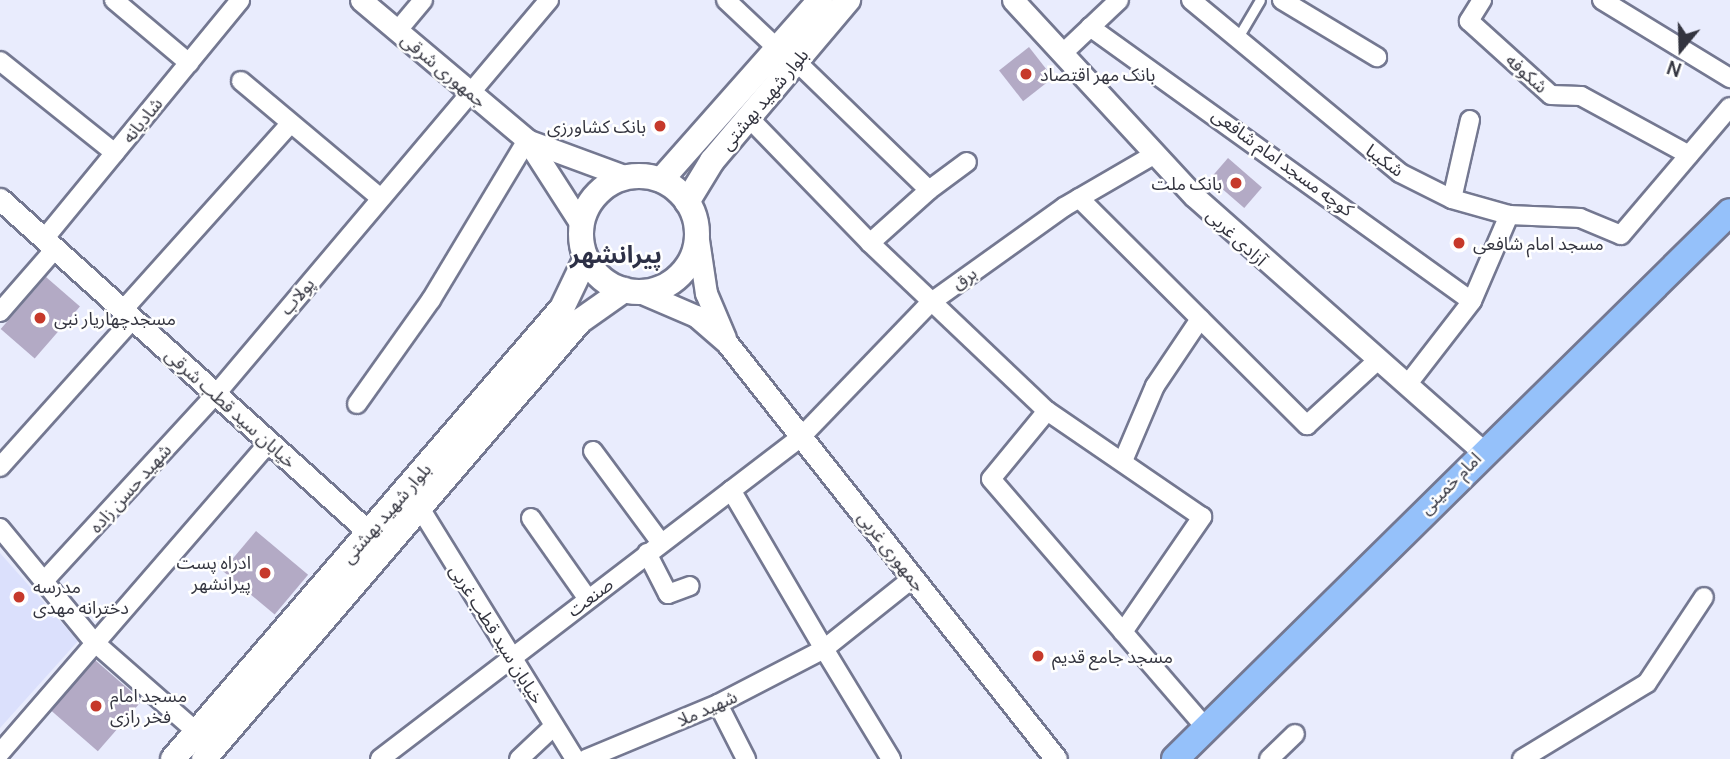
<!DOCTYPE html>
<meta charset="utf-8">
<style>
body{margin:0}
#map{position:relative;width:1730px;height:759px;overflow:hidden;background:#e9ecfd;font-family:Manrope,"Noto Sans Arabic",sans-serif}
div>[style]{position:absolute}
.built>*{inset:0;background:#dbe0fc}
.building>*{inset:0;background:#b3aac5;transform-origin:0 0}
.roads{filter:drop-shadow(2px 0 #747891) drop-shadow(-2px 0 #747891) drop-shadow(0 2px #747891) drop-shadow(0 -2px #747891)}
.service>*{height:9px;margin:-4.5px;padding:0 4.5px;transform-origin:4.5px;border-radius:4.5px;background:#fff}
.minor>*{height:18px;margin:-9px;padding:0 9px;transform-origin:9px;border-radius:9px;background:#fff}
.tertiary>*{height:21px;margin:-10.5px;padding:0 10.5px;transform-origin:10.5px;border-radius:10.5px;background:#fff}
.secondary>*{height:24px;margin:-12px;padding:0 12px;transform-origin:12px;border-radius:12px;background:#fff}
.secondary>.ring{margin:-12px;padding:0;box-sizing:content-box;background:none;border:24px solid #fff;border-radius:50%}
.primary>*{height:26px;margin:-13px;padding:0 13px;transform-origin:13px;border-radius:13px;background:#95c1fa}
.dots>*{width:19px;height:19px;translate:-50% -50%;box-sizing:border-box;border:4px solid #fff;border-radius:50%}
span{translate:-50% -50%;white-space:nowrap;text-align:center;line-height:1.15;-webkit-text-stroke:5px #fff;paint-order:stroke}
.street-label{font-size:18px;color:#33343f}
.poi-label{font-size:18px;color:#33343f}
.left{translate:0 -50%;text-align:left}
.right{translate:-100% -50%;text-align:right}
.district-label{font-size:24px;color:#2d3046;font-weight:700}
.north{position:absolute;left:1646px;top:14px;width:70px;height:70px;-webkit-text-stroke:5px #fff;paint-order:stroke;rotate:199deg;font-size:19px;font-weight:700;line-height:28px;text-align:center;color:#33343f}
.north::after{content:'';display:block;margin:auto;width:24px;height:32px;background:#33343f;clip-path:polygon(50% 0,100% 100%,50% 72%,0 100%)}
</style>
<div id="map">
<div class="built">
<div style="clip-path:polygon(0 553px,78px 641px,0 728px)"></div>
</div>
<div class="building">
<div style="left:1029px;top:47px;width:39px;height:38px;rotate:52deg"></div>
<div style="left:1228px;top:158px;width:45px;height:27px;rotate:41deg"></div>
<div style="left:46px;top:277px;width:45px;height:69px;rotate:41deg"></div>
<div style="left:256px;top:531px;width:68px;height:52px;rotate:40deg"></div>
<div style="left:95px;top:660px;width:62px;height:67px;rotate:41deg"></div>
</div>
<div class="roads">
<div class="service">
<div style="left:1237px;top:39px;width:45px;rotate:-59.5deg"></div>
</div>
<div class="minor">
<div style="left:114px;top:0;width:98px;rotate:40deg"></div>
<div style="left:726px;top:0;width:70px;rotate:43.3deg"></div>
<div style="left:1191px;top:0;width:271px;rotate:39.6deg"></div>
<div style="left:1400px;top:173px;width:58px;rotate:26.6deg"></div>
<div style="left:1452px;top:199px;width:59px;rotate:15.7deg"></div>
<div style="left:1509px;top:215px;width:71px;rotate:2.4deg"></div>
<div style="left:1580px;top:218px;width:44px;rotate:22.5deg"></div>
<div style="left:1621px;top:235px;width:168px;rotate:-49.6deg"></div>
<div style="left:1282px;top:0;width:111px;rotate:31deg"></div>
<div style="left:1482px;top:0;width:25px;rotate:122deg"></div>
<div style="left:1469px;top:21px;width:110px;rotate:42.1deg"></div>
<div style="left:1551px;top:95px;width:30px;rotate:2deg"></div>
<div style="left:1581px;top:96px;width:123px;rotate:28.6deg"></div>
<div style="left:1602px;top:0;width:150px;rotate:31.4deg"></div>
<div style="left:1090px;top:27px;width:470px;rotate:35.7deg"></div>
<div style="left:398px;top:30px;width:39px;rotate:-50deg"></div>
<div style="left:1063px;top:53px;width:77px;rotate:-43.4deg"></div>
<div style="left:0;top:61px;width:147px;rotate:38.7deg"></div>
<div style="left:241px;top:81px;width:180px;rotate:40deg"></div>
<div style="left:750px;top:119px;width:173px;rotate:45.9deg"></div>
<div style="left:870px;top:243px;width:79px;rotate:-41.9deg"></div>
<div style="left:929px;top:190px;width:187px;rotate:-135.9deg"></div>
<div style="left:929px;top:190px;width:47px;rotate:-36.4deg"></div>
<div style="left:1079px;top:198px;width:322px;rotate:44.9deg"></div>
<div style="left:1307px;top:425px;width:96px;rotate:-42.5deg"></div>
<div style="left:1452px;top:199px;width:81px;rotate:-77.2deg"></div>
<div style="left:44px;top:239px;width:309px;rotate:-50.6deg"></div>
<div style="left:870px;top:243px;width:244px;rotate:43.5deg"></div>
<div style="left:123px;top:310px;width:251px;rotate:-48.1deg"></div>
<div style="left:0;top:312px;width:84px;rotate:-48.9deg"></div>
<div style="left:1407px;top:385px;width:106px;rotate:-52.3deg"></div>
<div style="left:1472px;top:301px;width:94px;rotate:-66.7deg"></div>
<div style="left:357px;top:404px;width:128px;rotate:-54.6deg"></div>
<div style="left:431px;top:300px;width:187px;rotate:-59deg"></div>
<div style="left:593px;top:451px;width:114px;rotate:53.5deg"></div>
<div style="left:1123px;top:461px;width:82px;rotate:-66.9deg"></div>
<div style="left:1155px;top:386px;width:81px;rotate:-56.1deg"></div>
<div style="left:0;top:467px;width:199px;rotate:-48.1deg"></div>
<div style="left:420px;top:508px;width:295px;rotate:58.3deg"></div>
<div style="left:531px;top:518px;width:99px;rotate:54.9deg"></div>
<div style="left:0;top:528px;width:146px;rotate:50.5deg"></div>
<div style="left:93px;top:641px;width:138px;rotate:41.2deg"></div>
<div style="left:647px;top:553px;width:46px;rotate:62.9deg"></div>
<div style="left:668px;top:594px;width:23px;rotate:-20deg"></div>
<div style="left:44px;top:581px;width:254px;rotate:-47.4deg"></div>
<div style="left:216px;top:394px;width:516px;rotate:-49.8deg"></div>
<div style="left:1123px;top:632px;width:140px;rotate:-55.5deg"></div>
<div style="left:1202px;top:517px;width:188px;rotate:-145.6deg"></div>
<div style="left:1047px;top:411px;width:88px;rotate:129.5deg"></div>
<div style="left:991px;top:479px;width:202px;rotate:49.2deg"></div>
<div style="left:1123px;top:632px;width:127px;rotate:49.2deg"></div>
<div style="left:718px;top:704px;width:62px;rotate:63deg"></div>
<div style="left:0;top:753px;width:411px;rotate:-49.1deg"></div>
<div style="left:380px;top:759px;width:530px;rotate:-37.41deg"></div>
<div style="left:801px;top:437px;width:186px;rotate:-46.1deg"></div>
<div style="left:930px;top:303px;width:165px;rotate:-35.6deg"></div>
<div style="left:1064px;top:207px;width:105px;rotate:-30.2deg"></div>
<div style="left:519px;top:759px;width:48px;rotate:-43.3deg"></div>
<div style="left:586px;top:759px;width:143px;rotate:-22.6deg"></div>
<div style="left:718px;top:704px;width:119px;rotate:-27.4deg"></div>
<div style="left:824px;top:649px;width:184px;rotate:-120.3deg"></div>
<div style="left:891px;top:759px;width:129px;rotate:-121.3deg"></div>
<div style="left:824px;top:649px;width:114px;rotate:-38.6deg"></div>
<div style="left:1269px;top:759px;width:36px;rotate:-44deg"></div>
<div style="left:1522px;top:759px;width:146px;rotate:-31.3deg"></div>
<div style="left:1647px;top:683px;width:103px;rotate:-56.5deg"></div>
</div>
<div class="tertiary">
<div style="left:361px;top:0;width:217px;rotate:40.1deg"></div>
<div style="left:527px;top:140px;width:100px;rotate:57.3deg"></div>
<div style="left:1013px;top:0;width:267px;rotate:47.3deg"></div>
<div style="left:1194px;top:196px;width:385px;rotate:41.5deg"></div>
<div style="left:529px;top:141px;width:104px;rotate:20.2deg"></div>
<div style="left:0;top:199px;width:497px;rotate:42.1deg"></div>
<div style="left:697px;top:233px;width:61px;rotate:81.5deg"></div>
<div style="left:706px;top:293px;width:49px;rotate:67.1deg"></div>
<div style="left:640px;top:292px;width:61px;rotate:23.2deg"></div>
<div style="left:696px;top:316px;width:41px;rotate:41.1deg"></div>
<div style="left:727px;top:343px;width:530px;rotate:51.66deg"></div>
</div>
<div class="secondary">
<div class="ring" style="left:581px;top:176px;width:92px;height:92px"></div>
<div style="left:661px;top:180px;width:240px;rotate:-48.5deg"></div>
<div style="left:687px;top:202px;width:48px;rotate:-58.6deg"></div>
<div style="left:712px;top:161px;width:211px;rotate:-49.8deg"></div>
<div style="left:173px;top:759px;width:596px;rotate:-49.22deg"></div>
<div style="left:562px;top:308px;width:55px;rotate:-64.4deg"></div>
<div style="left:204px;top:759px;width:577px;rotate:-49.36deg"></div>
<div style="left:580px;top:321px;width:54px;rotate:-35.2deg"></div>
</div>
<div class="primary">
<div style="left:1175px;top:759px;width:779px;rotate:-44.58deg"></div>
</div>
</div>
<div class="dots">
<div style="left:1026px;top:74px;background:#c6392b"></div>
<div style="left:660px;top:126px;background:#c6392b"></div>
<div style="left:1236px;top:183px;background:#c6392b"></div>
<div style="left:1459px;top:243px;background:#c6392b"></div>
<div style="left:40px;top:318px;background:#c6392b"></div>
<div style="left:265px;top:573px;background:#c6392b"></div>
<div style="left:19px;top:597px;background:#c6392b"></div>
<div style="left:1038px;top:656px;background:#c6392b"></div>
<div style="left:96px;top:706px;background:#c6392b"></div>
</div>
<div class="street-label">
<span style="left:444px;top:70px;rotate:40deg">جمهوری شرقی</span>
<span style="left:1527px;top:73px;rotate:42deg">شکوفه</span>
<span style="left:764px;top:99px;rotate:-50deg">بلوار شهید بهشتی</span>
<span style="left:142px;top:120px;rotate:-51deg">شادیانه</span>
<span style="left:1385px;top:160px;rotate:36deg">شکیبا</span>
<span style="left:1283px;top:162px;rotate:36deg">کوچه مسجد امام شافعی</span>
<span style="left:1237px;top:237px;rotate:43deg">آزادی غربی</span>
<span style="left:964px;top:278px;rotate:-36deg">برق</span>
<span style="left:297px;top:296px;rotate:-50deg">پولاب</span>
<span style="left:231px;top:408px;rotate:42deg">خیابان سید قطب شرقی</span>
<span style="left:1450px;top:483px;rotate:-45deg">امام خمینی</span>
<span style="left:130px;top:488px;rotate:-48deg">شهید حسن زاده</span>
<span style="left:386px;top:513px;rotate:-49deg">بلوار شهید بهشتی</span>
<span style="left:892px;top:551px;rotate:52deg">جمهوری غربی</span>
<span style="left:590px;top:597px;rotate:-37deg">صنعت</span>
<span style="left:497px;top:634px;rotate:58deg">خیابان سید قطب غربی</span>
<span style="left:707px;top:708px;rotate:-24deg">شهید ملا</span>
</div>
<div class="poi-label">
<span class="left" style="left:1040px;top:74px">بانک مهر اقتصاد</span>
<span class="right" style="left:646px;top:126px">بانک کشاورزی</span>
<span class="right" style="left:1222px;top:183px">بانک ملت</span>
<span class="left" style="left:1473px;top:243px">مسجد امام شافعی</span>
<span class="left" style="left:54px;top:318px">مسجدچهاریار نبی</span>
<span class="right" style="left:251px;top:573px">ادراه پست<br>پیرانشهر</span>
<span class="left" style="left:33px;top:597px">مدرسه<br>دخترانه مهدی</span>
<span class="left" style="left:1052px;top:656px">مسجد جامع قدیم</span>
<span class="left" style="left:110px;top:706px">مسجد امام<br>فخر رازی</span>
</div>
<div class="district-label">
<span style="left:616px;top:254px">پیرانشهر</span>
</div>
<div class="north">N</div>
</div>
